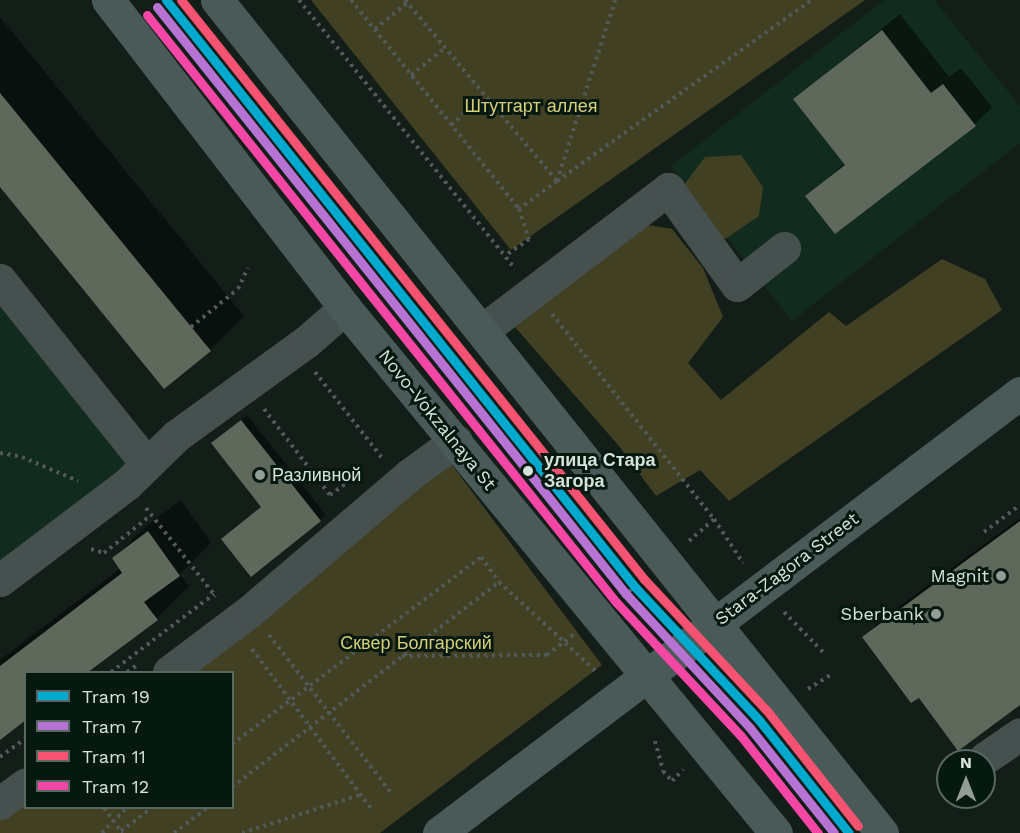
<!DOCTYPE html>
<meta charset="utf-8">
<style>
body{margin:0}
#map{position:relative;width:1020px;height:833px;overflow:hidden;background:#141e19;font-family:"Work Sans",sans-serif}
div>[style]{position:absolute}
.built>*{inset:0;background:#122b1f}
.green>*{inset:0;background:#424022}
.shadow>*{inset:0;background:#0007}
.building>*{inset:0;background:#5e685b}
.path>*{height:4px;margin-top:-2px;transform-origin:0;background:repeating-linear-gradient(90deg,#525a59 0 3px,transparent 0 7.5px)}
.minor>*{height:33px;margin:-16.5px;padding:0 16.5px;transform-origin:16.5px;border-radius:16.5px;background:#46504f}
.major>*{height:33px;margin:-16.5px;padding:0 16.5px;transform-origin:16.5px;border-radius:16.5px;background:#4a5a58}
.tram-1>*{height:9px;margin:-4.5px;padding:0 4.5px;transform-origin:4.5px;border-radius:4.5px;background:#00a9ce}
.tram-2>*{height:9px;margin:-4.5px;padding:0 4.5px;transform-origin:4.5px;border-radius:4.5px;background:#b673d3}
.tram-3>*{height:9px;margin:-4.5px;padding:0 4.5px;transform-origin:4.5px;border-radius:4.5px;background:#f65372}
.tram-4>*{height:9px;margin:-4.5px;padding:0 4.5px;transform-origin:4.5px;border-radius:4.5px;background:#f346a5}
.dots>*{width:16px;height:16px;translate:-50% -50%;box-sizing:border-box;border:3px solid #061910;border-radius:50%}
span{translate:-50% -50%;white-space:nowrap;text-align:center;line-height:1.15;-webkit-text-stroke:6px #061910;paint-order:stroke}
.park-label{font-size:18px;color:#d7ce77}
.street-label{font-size:18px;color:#d6e2db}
.stop-label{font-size:18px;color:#d6e2db;font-weight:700}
.left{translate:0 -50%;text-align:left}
.poi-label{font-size:18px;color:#d6e2db}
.right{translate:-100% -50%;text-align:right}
.legend{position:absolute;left:24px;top:671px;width:210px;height:138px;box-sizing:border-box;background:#061910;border:2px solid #596961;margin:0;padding:8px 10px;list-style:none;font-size:18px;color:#d6e2db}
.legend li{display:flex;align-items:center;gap:12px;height:30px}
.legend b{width:30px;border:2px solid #596961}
.north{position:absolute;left:936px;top:749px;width:60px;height:60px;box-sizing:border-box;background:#061910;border:2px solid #596961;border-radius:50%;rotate:0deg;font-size:16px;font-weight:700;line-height:24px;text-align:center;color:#d6e2db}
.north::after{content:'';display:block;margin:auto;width:21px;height:27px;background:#929d97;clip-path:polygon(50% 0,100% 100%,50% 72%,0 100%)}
</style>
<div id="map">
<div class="built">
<div style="clip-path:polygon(884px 0,934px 0,1020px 106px,1020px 143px,792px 321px,671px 166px)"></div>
<div style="clip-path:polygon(0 280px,146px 463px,0 580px)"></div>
</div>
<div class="green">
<div style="clip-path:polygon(311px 0,865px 0,511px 250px)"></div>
<div style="clip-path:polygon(741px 155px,763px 187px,759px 216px,725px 239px,698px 223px,683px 186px,705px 157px)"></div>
<div style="clip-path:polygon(642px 224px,672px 229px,703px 268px,723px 317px,688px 363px,721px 400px,829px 312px,846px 326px,942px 259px,985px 279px,1002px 310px,729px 501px,700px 470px,656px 496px,619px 446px,515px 327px)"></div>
<div style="clip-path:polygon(446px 457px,602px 665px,380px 833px,0 833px,0 797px,25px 778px,26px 808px,232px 808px,232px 672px,164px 672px)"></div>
</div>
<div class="shadow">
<div style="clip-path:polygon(900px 14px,949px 77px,961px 68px,992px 107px,975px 124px,807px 196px,845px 163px,795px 99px)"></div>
<div style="clip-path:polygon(0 17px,244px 316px,210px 350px,0 185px)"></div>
<div style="clip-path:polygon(247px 415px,326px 515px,320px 520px,263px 506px,218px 438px)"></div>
<div style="clip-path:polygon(181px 500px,211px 543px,180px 574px,189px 586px,157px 618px,86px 672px,26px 672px,0 738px,0 660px,121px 568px,114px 558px,146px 526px)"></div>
<div style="clip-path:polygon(1020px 518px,1020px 703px,919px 696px,864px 637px,882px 619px)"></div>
</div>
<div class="building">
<div style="clip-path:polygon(882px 30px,931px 93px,943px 84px,976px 126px,835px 234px,805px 196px,845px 165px,793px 99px)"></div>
<div style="clip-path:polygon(0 93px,211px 351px,164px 389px,0 187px)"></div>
<div style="clip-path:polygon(241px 420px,321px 521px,251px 577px,221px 539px,261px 507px,211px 443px)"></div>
<div style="clip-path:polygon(1020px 521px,1020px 705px,958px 751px,919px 698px,911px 703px,862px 637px)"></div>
<div style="clip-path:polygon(148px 531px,180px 576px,144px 602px,158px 620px,88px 672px,26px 672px,26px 720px,0 740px,0 666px,122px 573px,112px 558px)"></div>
</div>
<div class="path">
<div style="left:299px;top:0;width:345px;rotate:51.2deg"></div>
<div style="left:351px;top:0;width:268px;rotate:51.2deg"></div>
<div style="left:405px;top:0;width:236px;rotate:50deg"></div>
<div style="left:557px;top:181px;width:47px;rotate:143.6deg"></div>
<div style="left:519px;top:209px;width:32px;rotate:72deg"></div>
<div style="left:529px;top:239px;width:29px;rotate:145deg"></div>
<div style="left:375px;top:29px;width:41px;rotate:-39.1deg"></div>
<div style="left:411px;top:75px;width:43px;rotate:-38.5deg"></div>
<div style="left:451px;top:125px;width:45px;rotate:-41.4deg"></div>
<div style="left:557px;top:181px;width:313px;rotate:-35.4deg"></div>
<div style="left:557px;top:181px;width:190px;rotate:-72.2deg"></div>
<div style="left:552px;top:314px;width:261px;rotate:51.7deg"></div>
<div style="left:714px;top:519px;width:53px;rotate:56.6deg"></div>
<div style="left:191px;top:327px;width:60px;rotate:-39deg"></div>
<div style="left:238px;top:289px;width:23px;rotate:-65deg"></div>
<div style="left:315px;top:372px;width:110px;rotate:52deg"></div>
<div style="left:264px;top:409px;width:108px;rotate:52.5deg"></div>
<div style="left:330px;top:495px;width:27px;rotate:-36deg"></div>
<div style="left:0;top:453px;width:22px;rotate:10deg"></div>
<div style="left:22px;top:457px;width:61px;rotate:23.2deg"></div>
<div style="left:146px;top:508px;width:113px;rotate:51.8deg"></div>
<div style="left:984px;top:532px;width:45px;rotate:-36.9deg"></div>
<div style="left:689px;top:541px;width:33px;rotate:-41deg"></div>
<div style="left:91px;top:549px;width:14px;rotate:17deg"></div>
<div style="left:104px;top:553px;width:60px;rotate:-39deg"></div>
<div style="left:623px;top:596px;width:25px;rotate:-37deg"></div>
<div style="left:784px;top:612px;width:56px;rotate:45.7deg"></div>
<div style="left:269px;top:635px;width:201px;rotate:52.3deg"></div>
<div style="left:252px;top:649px;width:201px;rotate:53.3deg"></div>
<div style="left:402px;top:656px;width:145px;rotate:-0.4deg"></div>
<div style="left:547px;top:655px;width:34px;rotate:-38deg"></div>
<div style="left:111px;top:672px;width:129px;rotate:-37.1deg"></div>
<div style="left:127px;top:672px;width:14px;rotate:-34deg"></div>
<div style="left:808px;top:689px;width:28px;rotate:-32deg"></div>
<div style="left:655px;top:741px;width:31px;rotate:75deg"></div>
<div style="left:663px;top:771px;width:13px;rotate:48deg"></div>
<div style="left:672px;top:781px;width:16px;rotate:-45deg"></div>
<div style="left:232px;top:744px;width:311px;rotate:-36.9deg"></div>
<div style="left:481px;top:557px;width:31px;rotate:54deg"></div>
<div style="left:499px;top:582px;width:134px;rotate:42.6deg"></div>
<div style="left:0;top:757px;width:32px;rotate:-36deg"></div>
<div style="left:232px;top:787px;width:337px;rotate:-37.5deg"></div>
<div style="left:104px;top:808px;width:31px;rotate:54deg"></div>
<div style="left:121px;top:831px;width:38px;rotate:-37deg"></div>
<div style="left:102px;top:833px;width:35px;rotate:-46deg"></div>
<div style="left:174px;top:833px;width:41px;rotate:-37.1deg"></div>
<div style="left:242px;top:833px;width:124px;rotate:-17.9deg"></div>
</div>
<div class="minor">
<div style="left:0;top:280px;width:234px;rotate:51.4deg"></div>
<div style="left:483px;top:330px;width:233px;rotate:-37.3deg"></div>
<div style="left:668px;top:189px;width:118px;rotate:54.3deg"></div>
<div style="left:737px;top:285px;width:60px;rotate:-38.2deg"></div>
<div style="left:0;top:580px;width:159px;rotate:-37.1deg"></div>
<div style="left:127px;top:484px;width:69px;rotate:-44.4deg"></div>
<div style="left:176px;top:436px;width:160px;rotate:-35.9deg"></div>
<div style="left:306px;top:342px;width:52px;rotate:-41.1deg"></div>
<div style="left:169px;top:672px;width:101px;rotate:-37deg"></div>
<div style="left:250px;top:611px;width:209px;rotate:-40.5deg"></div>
<div style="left:409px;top:475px;width:58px;rotate:-35.9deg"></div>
<div style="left:985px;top:758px;width:42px;rotate:-34.4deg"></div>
<div style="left:0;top:803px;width:32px;rotate:-36deg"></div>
</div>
<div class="major">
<div style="left:108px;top:0;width:389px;rotate:52.4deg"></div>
<div style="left:345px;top:308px;width:679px;rotate:50.62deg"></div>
<div style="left:217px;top:0;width:1066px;rotate:51.4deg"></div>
<div style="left:439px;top:833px;width:729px;rotate:-37.14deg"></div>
</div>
<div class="tram-1">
<div style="left:166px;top:0;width:751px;rotate:51.38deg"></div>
<div style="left:635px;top:587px;width:182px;rotate:47deg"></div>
<div style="left:759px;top:720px;width:144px;rotate:51.5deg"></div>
</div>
<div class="tram-2">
<div style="left:157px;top:7px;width:751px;rotate:51.38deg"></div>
<div style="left:626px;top:594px;width:183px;rotate:47.2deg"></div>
<div style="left:750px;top:728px;width:134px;rotate:51.3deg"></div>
</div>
<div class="tram-3">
<div style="left:181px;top:0;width:741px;rotate:51.35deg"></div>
<div style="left:644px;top:579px;width:182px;rotate:47deg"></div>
<div style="left:768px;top:712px;width:145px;rotate:51.7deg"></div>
</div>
<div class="tram-4">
<div style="left:147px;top:15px;width:751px;rotate:51.38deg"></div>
<div style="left:616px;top:602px;width:183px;rotate:47deg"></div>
<div style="left:741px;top:736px;width:124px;rotate:51.6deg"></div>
</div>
<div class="dots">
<div style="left:528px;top:471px;background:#d6e2db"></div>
<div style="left:260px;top:475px;background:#929d97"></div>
<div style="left:1001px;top:576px;background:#929d97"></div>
<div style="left:936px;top:614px;background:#929d97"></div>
</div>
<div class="park-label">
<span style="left:531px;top:106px">Штутгарт аллея</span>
<span style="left:416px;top:643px">Сквер Болгарский</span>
</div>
<div class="street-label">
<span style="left:437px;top:420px;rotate:51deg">Novo-Vokzalnaya St</span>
<span style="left:787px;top:569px;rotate:-37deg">Stara-Zagora Street</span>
</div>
<div class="stop-label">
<span class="left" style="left:544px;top:471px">улица Стара<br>Загора</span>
</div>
<div class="poi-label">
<span class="left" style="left:272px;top:475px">Разливной</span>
<span class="right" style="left:989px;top:576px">Magnit</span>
<span class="right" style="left:924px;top:614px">Sberbank</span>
</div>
<ul class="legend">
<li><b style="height:8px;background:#00a9ce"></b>Tram 19</li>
<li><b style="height:8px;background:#b673d3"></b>Tram 7</li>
<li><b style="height:8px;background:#f65372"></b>Tram 11</li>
<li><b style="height:8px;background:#f346a5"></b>Tram 12</li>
</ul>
<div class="north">N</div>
</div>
